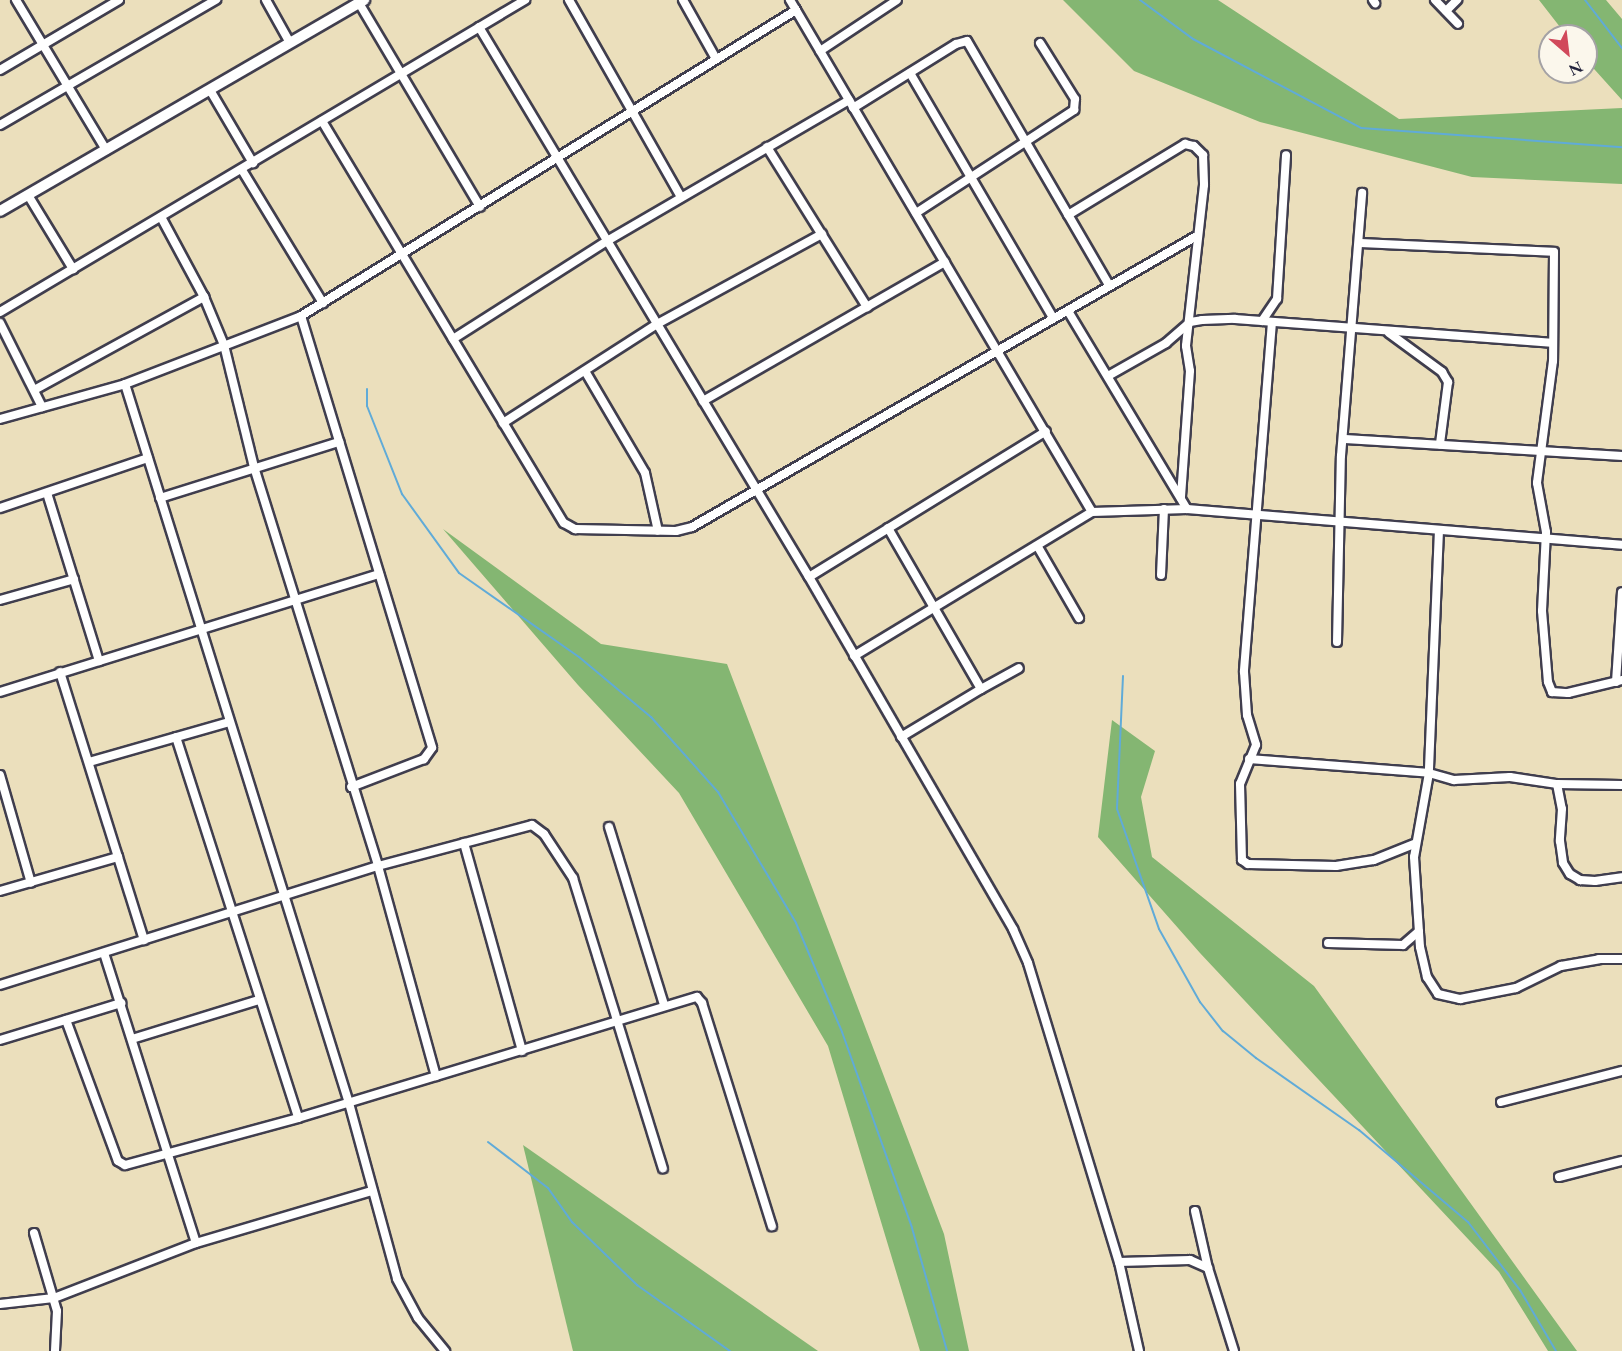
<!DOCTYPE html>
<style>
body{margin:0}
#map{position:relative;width:1622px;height:1351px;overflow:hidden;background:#ebdfbc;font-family:"EB Garamond",serif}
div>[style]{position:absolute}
.forest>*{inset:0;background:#84b672}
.stream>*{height:2px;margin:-1px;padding:0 1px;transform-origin:1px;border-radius:1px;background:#60abd8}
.roads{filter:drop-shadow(2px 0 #403e4e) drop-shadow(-2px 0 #403e4e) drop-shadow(0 2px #403e4e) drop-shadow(0 -2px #403e4e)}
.street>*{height:8px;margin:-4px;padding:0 4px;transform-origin:4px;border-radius:4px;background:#fff}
.secondary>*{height:10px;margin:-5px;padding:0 5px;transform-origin:5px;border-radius:5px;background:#fff}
span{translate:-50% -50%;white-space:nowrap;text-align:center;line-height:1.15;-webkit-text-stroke:4.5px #fbf7ec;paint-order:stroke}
.north{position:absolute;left:1538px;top:24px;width:60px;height:60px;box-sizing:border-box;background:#fbf7ec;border:2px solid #a4a2a5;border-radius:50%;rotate:152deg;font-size:16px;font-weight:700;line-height:24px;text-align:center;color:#22223b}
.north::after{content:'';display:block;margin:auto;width:21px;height:27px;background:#d1495b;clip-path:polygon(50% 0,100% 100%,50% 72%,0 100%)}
</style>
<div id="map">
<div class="forest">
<div style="clip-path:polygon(1063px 0,1218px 0,1399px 119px,1622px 108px,1622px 184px,1472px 177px,1260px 122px,1134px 71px)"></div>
<div style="clip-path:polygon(1539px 0,1606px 0,1622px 19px,1622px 100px,1586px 60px,1586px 36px,1567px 36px)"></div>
<div style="clip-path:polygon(443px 529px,601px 644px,727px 664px,944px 1234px,969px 1351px,920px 1351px,828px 1046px,679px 793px,578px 685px)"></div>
<div style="clip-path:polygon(1112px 720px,1155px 751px,1141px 797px,1152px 857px,1314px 986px,1577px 1351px,1548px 1351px,1499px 1272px,1200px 953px,1098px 837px)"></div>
<div style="clip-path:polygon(523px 1145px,818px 1351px,573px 1351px)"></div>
</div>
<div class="stream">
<div style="left:1140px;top:0;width:66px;rotate:36.3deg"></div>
<div style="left:1193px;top:39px;width:190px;rotate:27.9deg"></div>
<div style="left:1361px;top:128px;width:262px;rotate:4.2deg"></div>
<div style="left:1585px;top:0;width:61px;rotate:52.4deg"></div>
<div style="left:367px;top:389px;width:17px;rotate:90deg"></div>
<div style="left:367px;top:406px;width:95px;rotate:68.3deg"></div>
<div style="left:402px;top:494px;width:97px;rotate:54.2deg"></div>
<div style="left:459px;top:573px;width:146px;rotate:35deg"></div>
<div style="left:579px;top:657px;width:94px;rotate:39.8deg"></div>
<div style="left:651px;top:717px;width:101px;rotate:48.2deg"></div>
<div style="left:718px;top:792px;width:152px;rotate:59.2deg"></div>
<div style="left:796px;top:923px;width:118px;rotate:67.1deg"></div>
<div style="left:842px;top:1032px;width:208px;rotate:70.3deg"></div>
<div style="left:912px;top:1228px;width:128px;rotate:74.1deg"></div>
<div style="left:1123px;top:676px;width:133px;rotate:92.6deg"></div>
<div style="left:1117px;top:809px;width:127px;rotate:70.7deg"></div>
<div style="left:1159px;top:929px;width:84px;rotate:60.7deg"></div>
<div style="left:1200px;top:1002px;width:37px;rotate:52deg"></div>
<div style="left:1223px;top:1031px;width:43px;rotate:39.3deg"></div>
<div style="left:1256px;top:1058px;width:126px;rotate:35deg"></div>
<div style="left:1359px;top:1130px;width:143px;rotate:40.2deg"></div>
<div style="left:1468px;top:1222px;width:86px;rotate:52.6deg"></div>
<div style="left:1520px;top:1290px;width:71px;rotate:59.5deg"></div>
<div style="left:488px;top:1142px;width:76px;rotate:37.5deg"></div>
<div style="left:548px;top:1188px;width:42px;rotate:54.8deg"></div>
<div style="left:572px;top:1222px;width:91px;rotate:44.1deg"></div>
<div style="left:637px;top:1285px;width:114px;rotate:35.4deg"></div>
</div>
<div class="roads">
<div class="street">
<div style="left:16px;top:0;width:175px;rotate:59deg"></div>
<div style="left:266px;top:0;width:49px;rotate:60.8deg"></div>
<div style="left:569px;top:0;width:227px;rotate:60.4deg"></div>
<div style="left:683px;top:0;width:65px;rotate:60.7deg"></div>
<div style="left:790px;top:0;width:594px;rotate:59.47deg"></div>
<div style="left:1373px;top:0;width:4px;rotate:56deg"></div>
<div style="left:1435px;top:0;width:33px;rotate:46deg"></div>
<div style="left:359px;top:3px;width:237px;rotate:59.3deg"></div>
<div style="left:1446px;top:11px;width:16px;rotate:-45deg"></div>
<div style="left:479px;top:27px;width:641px;rotate:59.04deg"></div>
<div style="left:809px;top:577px;width:407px;rotate:59.9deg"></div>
<div style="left:1013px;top:929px;width:37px;rotate:66deg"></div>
<div style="left:1028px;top:963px;width:313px;rotate:73.1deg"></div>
<div style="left:1119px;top:1262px;width:71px;rotate:-1.6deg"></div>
<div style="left:1190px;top:1260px;width:20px;rotate:24deg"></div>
<div style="left:1208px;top:1268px;width:87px;rotate:72.6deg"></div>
<div style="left:820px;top:51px;width:92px;rotate:-33.5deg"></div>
<div style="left:0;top:70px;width:138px;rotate:-30.5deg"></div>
<div style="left:910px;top:73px;width:284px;rotate:59.7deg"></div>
<div style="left:210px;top:90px;width:85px;rotate:59.5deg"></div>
<div style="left:853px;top:108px;width:121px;rotate:-31.9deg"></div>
<div style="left:956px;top:44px;width:11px;rotate:-15deg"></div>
<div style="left:967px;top:41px;width:282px;rotate:59.8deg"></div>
<div style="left:322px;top:121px;width:469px;rotate:59deg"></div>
<div style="left:564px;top:523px;width:13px;rotate:29deg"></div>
<div style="left:575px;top:529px;width:101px;rotate:1.1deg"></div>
<div style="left:676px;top:531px;width:16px;rotate:-14deg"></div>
<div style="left:692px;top:527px;width:581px;rotate:-29.97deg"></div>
<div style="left:0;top:125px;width:250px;rotate:-30.1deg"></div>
<div style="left:767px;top:147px;width:189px;rotate:58deg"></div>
<div style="left:242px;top:170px;width:156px;rotate:58.7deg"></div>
<div style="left:28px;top:195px;width:87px;rotate:58.7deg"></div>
<div style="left:916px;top:213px;width:189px;rotate:-33.1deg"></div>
<div style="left:1074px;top:110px;width:11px;rotate:-85deg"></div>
<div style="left:1075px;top:99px;width:66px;rotate:-122deg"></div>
<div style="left:1068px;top:215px;width:137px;rotate:-31.3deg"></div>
<div style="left:1185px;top:144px;width:9px;rotate:13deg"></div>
<div style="left:1194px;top:146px;width:13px;rotate:45deg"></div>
<div style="left:1203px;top:155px;width:30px;rotate:88deg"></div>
<div style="left:1204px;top:185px;width:162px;rotate:96.4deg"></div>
<div style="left:1186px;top:346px;width:25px;rotate:81deg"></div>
<div style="left:1190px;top:371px;width:127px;rotate:94.1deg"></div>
<div style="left:161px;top:217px;width:91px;rotate:61.7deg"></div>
<div style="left:204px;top:297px;width:52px;rotate:67.4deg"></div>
<div style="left:224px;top:345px;width:126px;rotate:76.2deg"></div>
<div style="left:254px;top:467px;width:418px;rotate:72.7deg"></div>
<div style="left:378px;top:866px;width:218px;rotate:74.6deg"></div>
<div style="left:1359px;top:243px;width:195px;rotate:2.6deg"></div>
<div style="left:1554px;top:252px;width:109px;rotate:90.5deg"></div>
<div style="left:1553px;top:361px;width:123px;rotate:97.5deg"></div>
<div style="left:1537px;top:483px;width:50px;rotate:79.6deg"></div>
<div style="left:1546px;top:532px;width:79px;rotate:92.9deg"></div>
<div style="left:1542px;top:611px;width:71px;rotate:85.2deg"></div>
<div style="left:1548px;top:682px;width:11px;rotate:68deg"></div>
<div style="left:1552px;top:692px;width:16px;rotate:4deg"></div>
<div style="left:1568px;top:693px;width:56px;rotate:-13.5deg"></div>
<div style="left:1068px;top:311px;width:231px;rotate:59deg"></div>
<div style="left:0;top:312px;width:611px;rotate:-30.72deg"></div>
<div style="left:301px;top:316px;width:451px;rotate:73.1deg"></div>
<div style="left:432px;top:748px;width:14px;rotate:126deg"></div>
<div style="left:424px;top:759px;width:78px;rotate:159deg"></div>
<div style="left:1262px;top:321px;width:27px;rotate:-56deg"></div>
<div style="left:1277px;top:299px;width:144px;rotate:-86.4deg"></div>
<div style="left:1272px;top:322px;width:351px;rotate:94.6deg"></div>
<div style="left:1244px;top:672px;width:43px;rotate:86deg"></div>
<div style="left:1247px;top:715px;width:31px;rotate:73deg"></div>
<div style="left:1256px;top:745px;width:42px;rotate:112.3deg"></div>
<div style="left:1240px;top:784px;width:76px;rotate:88.5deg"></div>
<div style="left:1242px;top:860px;width:7px;rotate:34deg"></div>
<div style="left:1248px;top:864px;width:88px;rotate:1.3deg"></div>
<div style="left:1336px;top:866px;width:38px;rotate:-9deg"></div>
<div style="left:1374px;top:860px;width:43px;rotate:-21.8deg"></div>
<div style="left:0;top:323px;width:94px;rotate:63.4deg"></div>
<div style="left:1389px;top:333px;width:66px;rotate:36.3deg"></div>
<div style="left:1442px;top:372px;width:12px;rotate:59deg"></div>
<div style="left:1448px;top:382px;width:63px;rotate:97.4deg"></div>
<div style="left:453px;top:339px;width:183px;rotate:-32.5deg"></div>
<div style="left:607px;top:241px;width:280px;rotate:-30.2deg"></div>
<div style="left:585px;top:371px;width:118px;rotate:59.5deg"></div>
<div style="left:645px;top:473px;width:59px;rotate:77.4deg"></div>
<div style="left:1108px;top:376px;width:67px;rotate:-29.6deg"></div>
<div style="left:1166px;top:343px;width:32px;rotate:-41deg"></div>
<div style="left:1190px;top:322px;width:12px;rotate:-9deg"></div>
<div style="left:1202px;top:320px;width:33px;rotate:-2deg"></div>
<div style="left:1235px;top:319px;width:317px;rotate:4.3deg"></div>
<div style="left:125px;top:384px;width:753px;rotate:72.7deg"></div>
<div style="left:349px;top:1103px;width:182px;rotate:74.7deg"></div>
<div style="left:397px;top:1279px;width:44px;rotate:61.7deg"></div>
<div style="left:418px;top:1318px;width:43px;rotate:50.7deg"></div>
<div style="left:36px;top:389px;width:192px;rotate:-28.7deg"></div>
<div style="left:703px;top:401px;width:279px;rotate:-29.9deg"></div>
<div style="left:0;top:419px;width:130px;rotate:-15.6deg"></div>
<div style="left:125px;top:384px;width:189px;rotate:-21.1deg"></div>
<div style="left:301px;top:316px;width:582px;rotate:-31.72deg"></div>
<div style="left:503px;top:423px;width:183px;rotate:-32.7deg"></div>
<div style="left:657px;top:324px;width:188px;rotate:-28.6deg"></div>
<div style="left:1345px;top:439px;width:278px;rotate:3.5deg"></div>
<div style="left:47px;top:493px;width:176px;rotate:72.8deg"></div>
<div style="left:160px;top:498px;width:188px;rotate:-17.4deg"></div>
<div style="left:0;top:508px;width:156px;rotate:-18.7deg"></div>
<div style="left:888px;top:528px;width:186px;rotate:60deg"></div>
<div style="left:981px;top:689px;width:43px;rotate:-28.9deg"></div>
<div style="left:1439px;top:530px;width:243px;rotate:92.4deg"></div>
<div style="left:1429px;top:773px;width:85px;rotate:100.1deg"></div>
<div style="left:1414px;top:857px;width:90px;rotate:86.2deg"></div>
<div style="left:1420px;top:947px;width:31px;rotate:77deg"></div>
<div style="left:1427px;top:977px;width:20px;rotate:57deg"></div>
<div style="left:1438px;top:994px;width:23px;rotate:13deg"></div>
<div style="left:1460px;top:999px;width:57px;rotate:-11.1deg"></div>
<div style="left:1516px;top:988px;width:50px;rotate:-26.1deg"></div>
<div style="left:1561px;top:966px;width:39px;rotate:-10deg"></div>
<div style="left:1599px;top:959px;width:23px"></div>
<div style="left:1038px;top:547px;width:82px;rotate:60deg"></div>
<div style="left:1161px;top:575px;width:66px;rotate:-87.4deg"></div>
<div style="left:809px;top:577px;width:278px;rotate:-31.6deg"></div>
<div style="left:0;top:600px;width:77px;rotate:-15.8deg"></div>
<div style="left:1337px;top:642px;width:186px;rotate:-88.8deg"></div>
<div style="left:1341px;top:456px;width:264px;rotate:-85.4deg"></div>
<div style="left:854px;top:656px;width:278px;rotate:-31.2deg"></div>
<div style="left:1092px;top:512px;width:95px;rotate:-1.8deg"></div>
<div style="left:1187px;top:509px;width:436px;rotate:4.7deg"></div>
<div style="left:60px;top:672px;width:281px;rotate:72.6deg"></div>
<div style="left:1616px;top:682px;width:90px;rotate:-86.2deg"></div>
<div style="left:0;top:692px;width:397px;rotate:-17.3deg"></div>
<div style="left:176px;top:737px;width:400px;rotate:72.2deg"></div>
<div style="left:901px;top:737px;width:93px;rotate:-31deg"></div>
<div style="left:1249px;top:759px;width:181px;rotate:4.4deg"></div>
<div style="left:1429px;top:773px;width:26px;rotate:16deg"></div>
<div style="left:1454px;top:780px;width:56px;rotate:-3.1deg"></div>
<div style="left:1510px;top:777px;width:48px;rotate:8.5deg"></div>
<div style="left:1557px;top:784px;width:65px;rotate:0.9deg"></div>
<div style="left:89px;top:762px;width:146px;rotate:-15.9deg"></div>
<div style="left:0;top:775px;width:112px;rotate:74deg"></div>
<div style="left:1557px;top:784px;width:25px;rotate:79deg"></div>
<div style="left:1562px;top:809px;width:32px;rotate:94deg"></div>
<div style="left:1560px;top:841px;width:22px;rotate:82deg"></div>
<div style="left:1563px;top:863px;width:13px;rotate:58deg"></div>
<div style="left:1570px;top:874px;width:12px;rotate:31deg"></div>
<div style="left:1580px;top:880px;width:15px;rotate:4deg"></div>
<div style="left:1595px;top:881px;width:27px;rotate:-8deg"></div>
<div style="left:609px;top:827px;width:186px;rotate:72.8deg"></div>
<div style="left:464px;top:843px;width:216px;rotate:74.4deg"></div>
<div style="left:0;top:891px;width:123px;rotate:-16.1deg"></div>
<div style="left:1328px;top:943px;width:75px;rotate:1.5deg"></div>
<div style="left:1403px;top:945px;width:21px;rotate:-41deg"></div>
<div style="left:104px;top:953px;width:304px;rotate:72.4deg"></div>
<div style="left:0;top:985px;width:396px;rotate:-17.5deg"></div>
<div style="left:378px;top:866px;width:159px;rotate:-14.9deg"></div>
<div style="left:532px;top:825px;width:15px;rotate:37deg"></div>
<div style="left:544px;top:834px;width:53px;rotate:56.6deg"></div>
<div style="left:573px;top:878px;width:304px;rotate:72.8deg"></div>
<div style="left:66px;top:1020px;width:150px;rotate:69.8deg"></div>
<div style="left:118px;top:1161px;width:8px;rotate:30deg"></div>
<div style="left:125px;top:1165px;width:179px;rotate:-15.2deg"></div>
<div style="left:298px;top:1118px;width:417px;rotate:-16.9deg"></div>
<div style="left:697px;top:997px;width:8px;rotate:50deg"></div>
<div style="left:702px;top:1003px;width:234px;rotate:72.6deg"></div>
<div style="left:132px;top:1039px;width:133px;rotate:-17.1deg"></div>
<div style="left:0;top:1040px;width:127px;rotate:-17deg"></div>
<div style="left:1501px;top:1102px;width:125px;rotate:-14.4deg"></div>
<div style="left:1559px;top:1177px;width:65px;rotate:-14.3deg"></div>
<div style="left:1195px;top:1211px;width:58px;rotate:77.2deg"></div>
<div style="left:34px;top:1233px;width:81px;rotate:73.6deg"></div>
<div style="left:57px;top:1311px;width:40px;rotate:92.9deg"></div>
<div style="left:1119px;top:1262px;width:91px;rotate:77.3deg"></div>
<div style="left:0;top:1304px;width:54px;rotate:-6.3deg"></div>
<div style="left:54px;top:1298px;width:152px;rotate:-21.2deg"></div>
<div style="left:196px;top:1243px;width:184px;rotate:-16.5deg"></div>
</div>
<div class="secondary">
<div style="left:0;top:211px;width:421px;rotate:-30.1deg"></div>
</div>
</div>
<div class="north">N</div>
</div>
